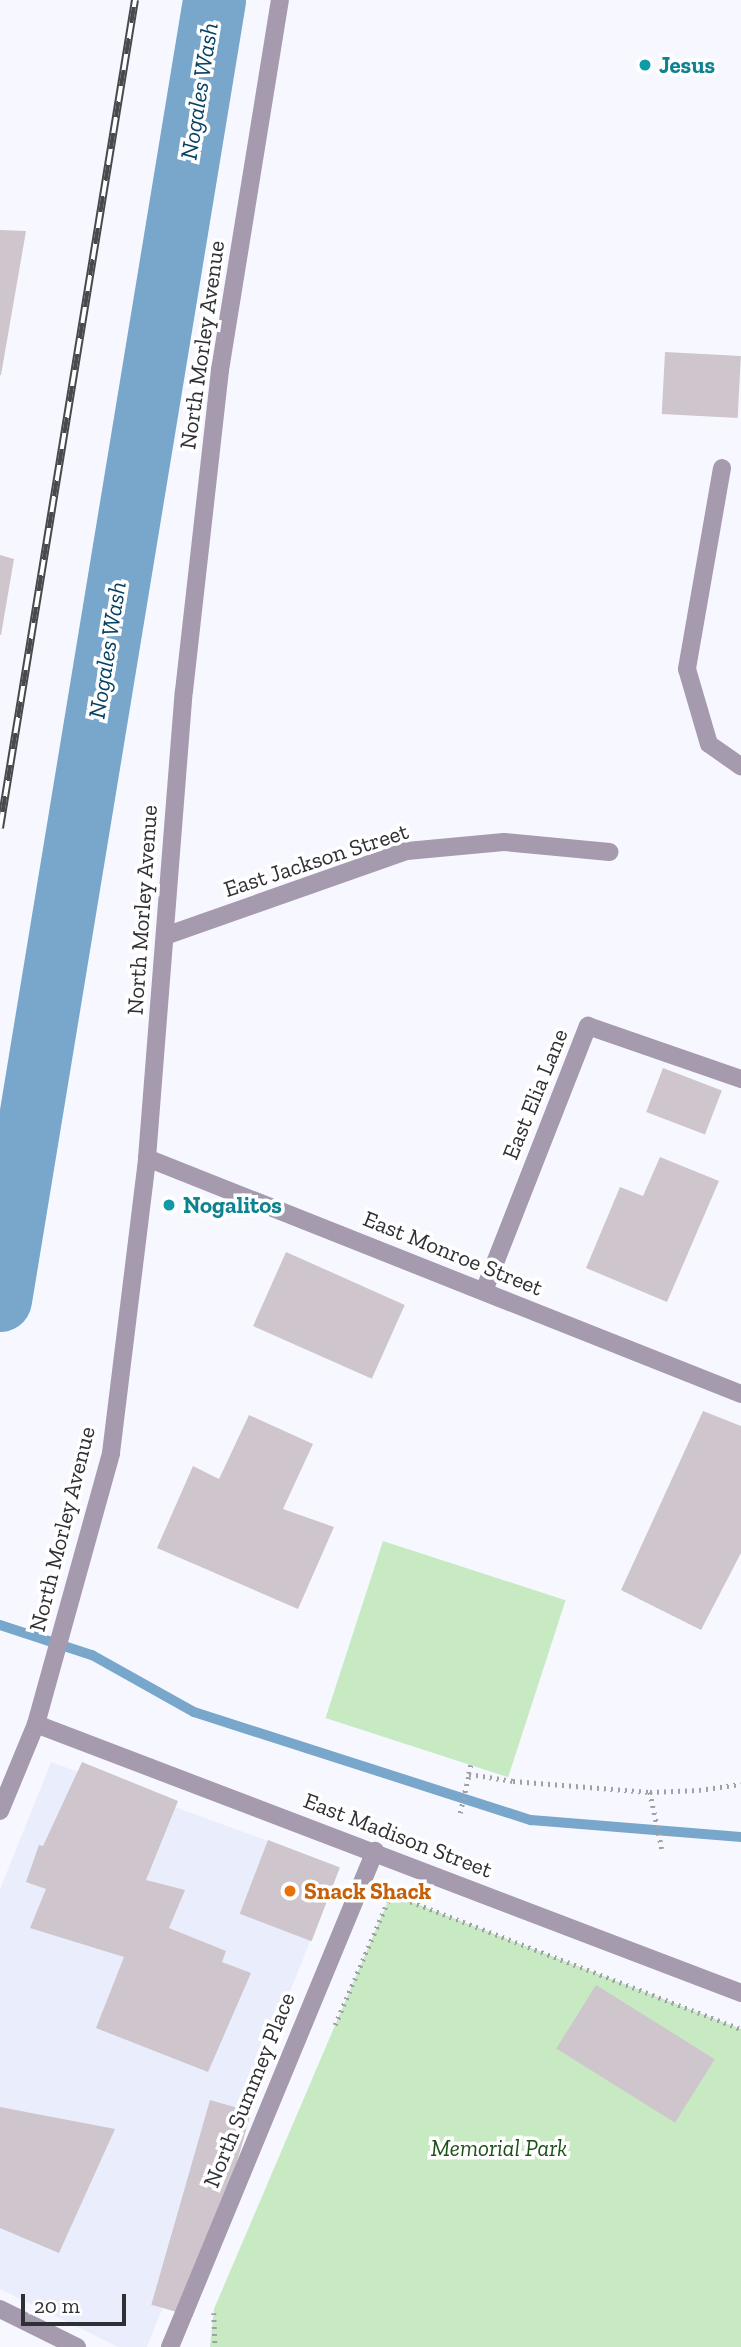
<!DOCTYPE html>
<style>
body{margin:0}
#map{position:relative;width:741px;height:2347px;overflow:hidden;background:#f7f8ff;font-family:"Zilla Slab",serif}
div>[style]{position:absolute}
.built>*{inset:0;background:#eaedfc}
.green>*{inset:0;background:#c7eac2;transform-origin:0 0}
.stream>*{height:10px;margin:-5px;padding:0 5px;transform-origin:5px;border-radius:5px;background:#78a7cb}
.river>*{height:63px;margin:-31.5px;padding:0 31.5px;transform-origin:31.5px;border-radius:31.5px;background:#78a7cb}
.building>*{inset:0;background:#cec6cc;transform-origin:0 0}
.path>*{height:4.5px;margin-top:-2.25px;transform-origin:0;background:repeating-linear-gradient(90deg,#a0a1a6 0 2px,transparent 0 7px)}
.minor>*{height:18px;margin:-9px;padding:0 9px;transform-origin:9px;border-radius:9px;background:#a69aaf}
.rail>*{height:8px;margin-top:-4px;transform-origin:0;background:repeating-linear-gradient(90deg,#fff 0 16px,#48494d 0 32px);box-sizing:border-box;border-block:2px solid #48494d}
.dots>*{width:19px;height:19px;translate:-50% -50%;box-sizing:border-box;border:4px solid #fff;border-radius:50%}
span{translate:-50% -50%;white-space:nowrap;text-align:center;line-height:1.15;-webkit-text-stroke:7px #fff;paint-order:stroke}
.culture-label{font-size:23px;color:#0d838f;font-weight:700}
.left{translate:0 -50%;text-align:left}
.street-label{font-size:23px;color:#2f3033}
.food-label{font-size:23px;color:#c56008;font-weight:700}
.park-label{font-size:23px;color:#1d5018;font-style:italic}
.water-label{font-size:24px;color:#074265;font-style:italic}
.scale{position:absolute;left:21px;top:2294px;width:105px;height:32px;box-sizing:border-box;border:4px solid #2f3033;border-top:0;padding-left:9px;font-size:21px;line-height:24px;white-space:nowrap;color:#2f3033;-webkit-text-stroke:5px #fff;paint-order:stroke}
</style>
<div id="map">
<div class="built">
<div style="clip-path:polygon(51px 1762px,340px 1867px,147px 2347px,118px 2347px,0 2289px,0 1889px)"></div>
</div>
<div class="green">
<div style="left:383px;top:1541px;width:192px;height:186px;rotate:18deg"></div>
<div style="clip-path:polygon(391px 1894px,741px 2029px,741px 2347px,210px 2347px,214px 2309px)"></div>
</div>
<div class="stream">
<div style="left:0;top:1625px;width:97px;rotate:18.1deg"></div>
<div style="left:92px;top:1655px;width:117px;rotate:29.2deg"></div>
<div style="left:194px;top:1712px;width:354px;rotate:17.8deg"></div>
<div style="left:531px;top:1820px;width:211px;rotate:4.6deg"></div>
</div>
<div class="river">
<div style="left:0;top:1300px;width:1317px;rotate:-80.65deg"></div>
</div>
<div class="building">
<div style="clip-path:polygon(0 230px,26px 231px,1px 375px,0 375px)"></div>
<div style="left:665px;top:352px;width:76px;height:62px;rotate:3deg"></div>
<div style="clip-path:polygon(0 555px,14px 559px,1px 635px,0 635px)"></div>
<div style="left:663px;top:1068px;width:63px;height:47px;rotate:21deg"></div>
<div style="clip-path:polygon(660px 1157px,719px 1181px,667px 1302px,586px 1268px,620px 1187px,643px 1196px)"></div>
<div style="left:286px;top:1252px;width:130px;height:81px;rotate:24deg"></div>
<div style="clip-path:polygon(703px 1411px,741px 1426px,741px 1553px,701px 1630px,621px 1590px)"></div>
<div style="clip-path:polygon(249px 1415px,313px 1444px,283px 1509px,334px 1527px,298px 1609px,157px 1548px,193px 1466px,219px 1479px)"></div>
<div style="clip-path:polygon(82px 1762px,178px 1801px,146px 1880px,185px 1890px,169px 1928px,226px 1951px,222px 1962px,251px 1973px,208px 2072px,96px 2028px,124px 1957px,30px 1928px,46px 1889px,26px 1882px,39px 1845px,43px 1846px)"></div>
<div style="left:268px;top:1840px;width:77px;height:79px;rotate:21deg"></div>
<div style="left:596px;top:1985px;width:140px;height:75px;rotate:32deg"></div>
<div style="left:210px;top:2100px;width:43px;height:213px;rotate:16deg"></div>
<div style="clip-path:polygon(0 2107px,115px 2129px,59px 2253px,0 2228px)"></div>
</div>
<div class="path">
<div style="left:471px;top:1765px;width:9px;rotate:103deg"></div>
<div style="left:469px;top:1774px;width:45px;rotate:9deg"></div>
<div style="left:513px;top:1781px;width:137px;rotate:4.6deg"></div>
<div style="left:650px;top:1792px;width:49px;rotate:-2.3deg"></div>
<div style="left:699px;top:1790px;width:42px;rotate:-8.1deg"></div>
<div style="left:650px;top:1792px;width:58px;rotate:78.1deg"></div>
<div style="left:460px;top:1813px;width:40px;rotate:-77deg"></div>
<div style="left:335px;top:2025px;width:142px;rotate:-66.9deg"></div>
<div style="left:391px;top:1894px;width:375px;rotate:21.1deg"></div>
<div style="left:214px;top:2313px;width:34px;rotate:88deg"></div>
</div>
<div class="minor">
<div style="left:722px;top:468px;width:204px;rotate:99.9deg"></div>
<div style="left:687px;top:669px;width:78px;rotate:73.7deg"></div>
<div style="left:709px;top:744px;width:39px;rotate:35deg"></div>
<div style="left:165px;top:936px;width:256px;rotate:-19.4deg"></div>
<div style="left:407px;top:851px;width:97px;rotate:-5.3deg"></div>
<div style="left:504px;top:842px;width:106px;rotate:5.4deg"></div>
<div style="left:147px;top:1158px;width:639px;rotate:21.67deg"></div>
<div style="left:484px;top:1291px;width:285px;rotate:-68.6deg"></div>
<div style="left:588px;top:1026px;width:162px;rotate:19.1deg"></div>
<div style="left:36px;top:1724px;width:755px;rotate:20.88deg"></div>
<div style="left:0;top:1811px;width:94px;rotate:-67.5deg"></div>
<div style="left:36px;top:1724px;width:281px;rotate:-74.5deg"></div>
<div style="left:111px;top:1453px;width:297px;rotate:-83deg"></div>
<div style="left:147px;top:1158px;width:468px;rotate:-85.5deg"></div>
<div style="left:184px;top:691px;width:323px;rotate:-83.6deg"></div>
<div style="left:220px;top:370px;width:375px;rotate:-80.8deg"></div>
<div style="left:0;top:2309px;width:86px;rotate:26.3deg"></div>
<div style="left:170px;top:2347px;width:537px;rotate:-67.54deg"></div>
</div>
<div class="rail">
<div style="left:0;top:828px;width:839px;rotate:-80.74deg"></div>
</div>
<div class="dots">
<div style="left:645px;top:65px;background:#0f9aa8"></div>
<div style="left:169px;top:1205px;background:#0f9aa8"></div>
<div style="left:290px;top:1891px;background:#e8710a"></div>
</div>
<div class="culture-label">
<span class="left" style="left:659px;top:65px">Jesus</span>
<span class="left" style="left:183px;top:1205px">Nogalitos</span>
</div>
<div class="street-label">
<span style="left:202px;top:345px;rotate:-82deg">North Morley Avenue</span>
<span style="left:316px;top:860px;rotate:-18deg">East Jackson Street</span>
<span style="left:142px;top:910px;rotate:-86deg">North Morley Avenue</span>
<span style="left:535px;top:1094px;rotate:-68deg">East Elia Lane</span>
<span style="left:453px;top:1253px;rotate:22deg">East Monroe Street</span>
<span style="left:62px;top:1529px;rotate:-76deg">North Morley Avenue</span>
<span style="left:398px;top:1835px;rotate:21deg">East Madison Street</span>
<span style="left:249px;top:2090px;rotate:-68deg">North Summey Place</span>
</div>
<div class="food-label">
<span class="left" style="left:304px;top:1891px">Snack Shack</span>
</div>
<div class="park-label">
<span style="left:499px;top:2148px">Memorial Park</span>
</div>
<div class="water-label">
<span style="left:199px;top:91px;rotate:-81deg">Nogales Wash</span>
<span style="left:107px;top:650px;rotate:-81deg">Nogales Wash</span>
</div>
<div class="scale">20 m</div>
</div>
